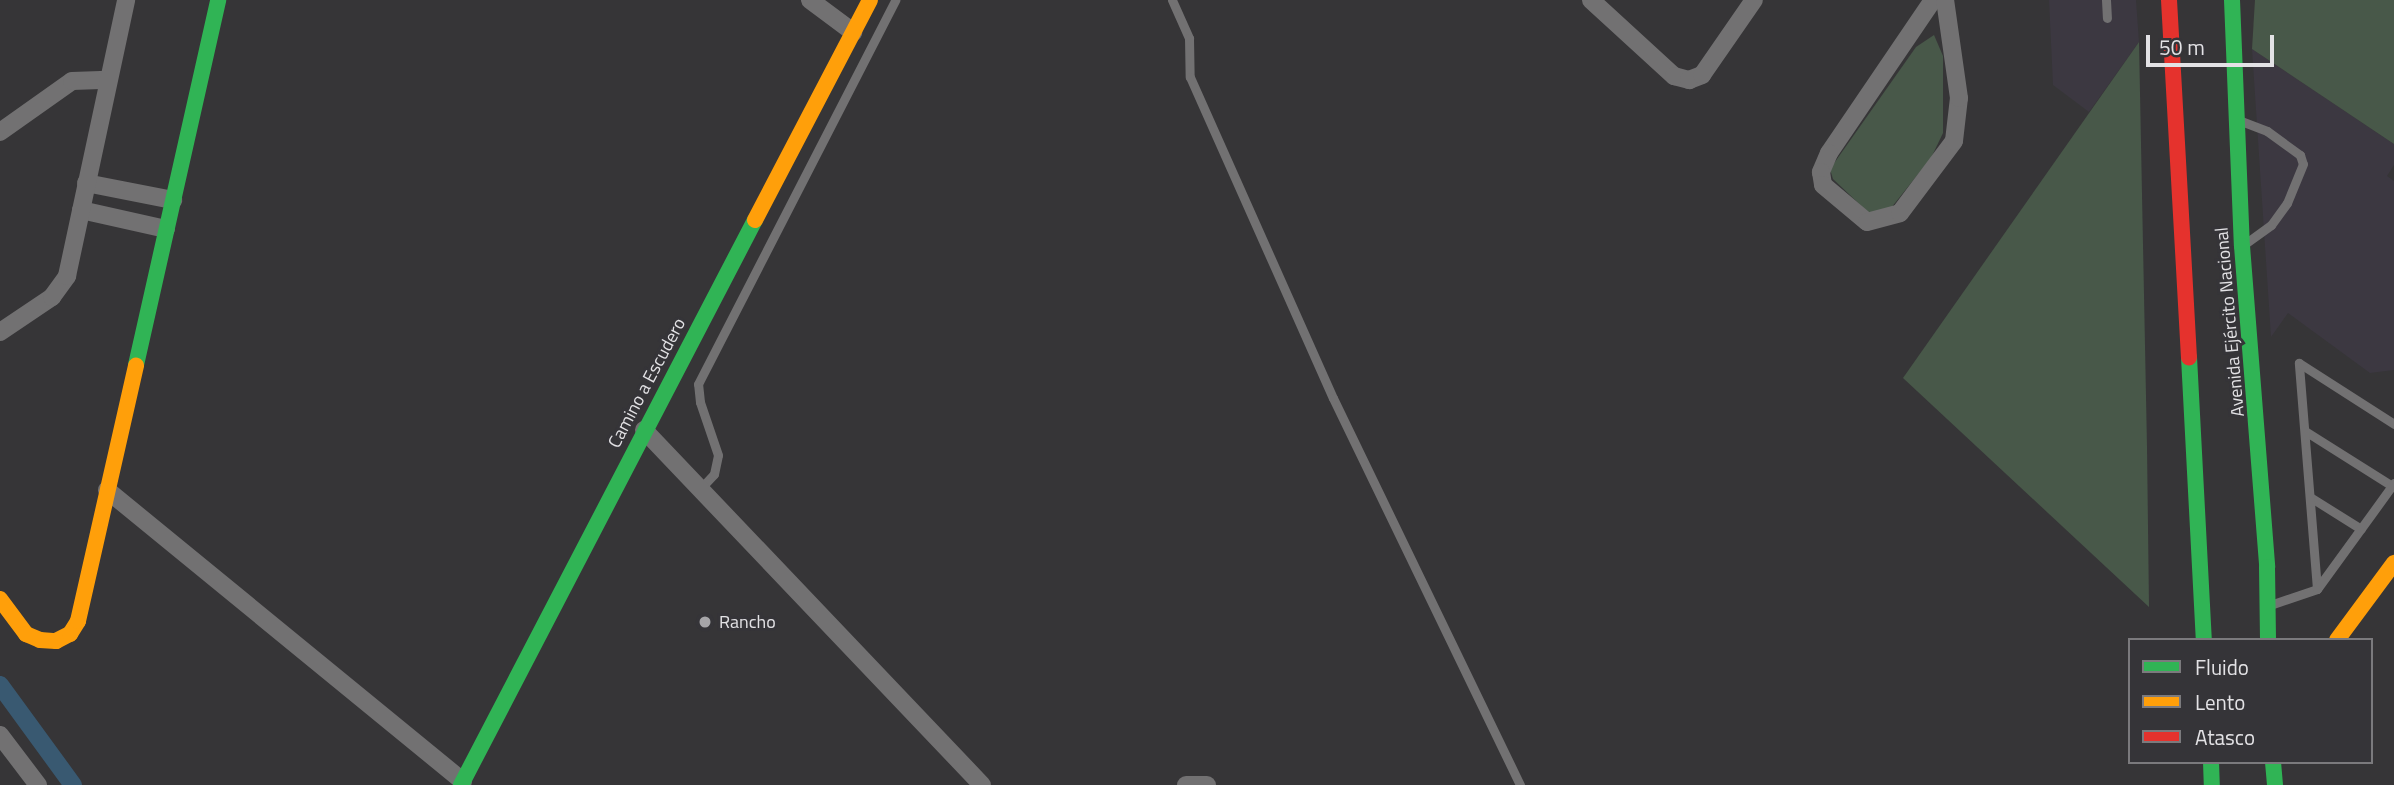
<!DOCTYPE html>
<meta charset="utf-8">
<style>
body{margin:0}
#map{position:relative;width:2394px;height:785px;overflow:hidden;background:#363537;font-family:"Titillium Web",sans-serif}
div>[style]{position:absolute}
.built>*{inset:0;background:#3c3841}
.green>*{inset:0;background:#485849}
.canal>*{height:18px;margin:-9px;padding:0 9px;transform-origin:9px;border-radius:9px;background:#395971}
.lane>*{height:9px;margin:-4.5px;padding:0 4.5px;transform-origin:4.5px;border-radius:4.5px;background:#727172}
.street>*{height:18px;margin:-9px;padding:0 9px;transform-origin:9px;border-radius:9px;background:#727172}
.fast>*{height:16px;margin:-8px;padding:0 8px;transform-origin:8px;border-radius:8px;background:#30b455}
.slow>*{height:16px;margin:-8px;padding:0 8px;transform-origin:8px;border-radius:8px;background:#ff9f0a}
.jam>*{height:16px;margin:-8px;padding:0 8px;transform-origin:8px;border-radius:8px;background:#e5322d}
.dots>*{width:19px;height:19px;translate:-50% -50%;box-sizing:border-box;border:4px solid #353438;border-radius:50%}
span{translate:-50% -50%;white-space:nowrap;text-align:center;line-height:1.15;-webkit-text-stroke:6px #353438;paint-order:stroke}
.street-label{font-size:18px;color:#e3e2e5}
.poi-label{font-size:18px;color:#e3e2e5}
.left{translate:0 -50%;text-align:left}
.legend{position:absolute;left:2128px;top:638px;width:245px;height:126px;box-sizing:border-box;background:#353438;border:2px solid #7b7a7d;margin:0;padding:9px 12px;list-style:none;font-size:21px;color:#e3e2e5}
.legend li{display:flex;align-items:center;gap:14px;height:35px}
.legend b{width:35px;border:2px solid #7b7a7d}
.scale{position:absolute;left:2146px;top:35px;width:128px;height:32px;box-sizing:border-box;border:4px solid #e3e2e5;border-top:0;padding-left:9px;font-size:21px;line-height:24px;white-space:nowrap;color:#e3e2e5;-webkit-text-stroke:5px #353438;paint-order:stroke}
</style>
<div id="map">
<div class="built">
<div style="clip-path:polygon(2049px 0,2136px 0,2139px 42px,2089px 112px,2053px 85px)"></div>
<div style="clip-path:polygon(2252px 49px,2394px 144px,2394px 165px,2387px 176px,2394px 181px,2394px 370px,2370px 373px,2288px 313px,2271px 337px)"></div>
</div>
<div class="green">
<div style="clip-path:polygon(2255px 0,2394px 0,2394px 144px,2252px 49px)"></div>
<div style="clip-path:polygon(1934px 35px,1943px 56px,1943px 133px,1931px 158px,1887px 213px,1872px 216px,1833px 179px,1830px 169px,1916px 47px)"></div>
<div style="clip-path:polygon(2139px 42px,2147px 447px,2149px 607px,1903px 378px)"></div>
</div>
<div class="canal">
<div style="left:0;top:685px;width:124px;rotate:53.9deg"></div>
</div>
<div class="lane">
<div style="left:1172px;top:0;width:42px;rotate:65.9deg"></div>
<div style="left:1189px;top:38px;width:39px;rotate:89deg"></div>
<div style="left:1190px;top:77px;width:351px;rotate:66deg"></div>
<div style="left:1333px;top:398px;width:430px;rotate:64.2deg"></div>
<div style="left:2106px;top:0;width:18px;rotate:87deg"></div>
<div style="left:2241px;top:121px;width:28px;rotate:21deg"></div>
<div style="left:2267px;top:131px;width:41px;rotate:36deg"></div>
<div style="left:2300px;top:155px;width:9px;rotate:72deg"></div>
<div style="left:2303px;top:164px;width:42px;rotate:112.3deg"></div>
<div style="left:2287px;top:203px;width:27px;rotate:126deg"></div>
<div style="left:2271px;top:225px;width:31px;rotate:144deg"></div>
<div style="left:2305px;top:431px;width:103px;rotate:32.3deg"></div>
<div style="left:701px;top:488px;width:19px;rotate:-47deg"></div>
<div style="left:714px;top:474px;width:19px;rotate:-78deg"></div>
<div style="left:718px;top:455px;width:56px;rotate:-108.8deg"></div>
<div style="left:700px;top:402px;width:18px;rotate:-96deg"></div>
<div style="left:698px;top:384px;width:432px;rotate:-62.8deg"></div>
<div style="left:2310px;top:497px;width:60px;rotate:32.1deg"></div>
<div style="left:2317px;top:589px;width:227px;rotate:-94.6deg"></div>
<div style="left:2299px;top:363px;width:113px;rotate:32.7deg"></div>
<div style="left:2273px;top:604px;width:46px;rotate:-18.8deg"></div>
<div style="left:2317px;top:589px;width:131px;rotate:-54deg"></div>
</div>
<div class="street">
<div style="left:810px;top:0;width:54px;rotate:36.7deg"></div>
<div style="left:1591px;top:0;width:113px;rotate:42.5deg"></div>
<div style="left:1674px;top:76px;width:16px;rotate:15deg"></div>
<div style="left:1689px;top:80px;width:14px;rotate:-21deg"></div>
<div style="left:1702px;top:75px;width:91px;rotate:-55.3deg"></div>
<div style="left:1933px;top:0;width:185px;rotate:124.2deg"></div>
<div style="left:1829px;top:153px;width:21px;rotate:113deg"></div>
<div style="left:1821px;top:172px;width:13px;rotate:81deg"></div>
<div style="left:1823px;top:185px;width:57px;rotate:40.1deg"></div>
<div style="left:1867px;top:222px;width:34px;rotate:-15deg"></div>
<div style="left:1900px;top:213px;width:90px;rotate:-53.1deg"></div>
<div style="left:1954px;top:141px;width:43px;rotate:-83.4deg"></div>
<div style="left:1959px;top:98px;width:99px;rotate:-98.1deg"></div>
<div style="left:0;top:132px;width:88px;rotate:-35.3deg"></div>
<div style="left:72px;top:81px;width:36px;rotate:-2deg"></div>
<div style="left:86px;top:183px;width:89px;rotate:11.1deg"></div>
<div style="left:81px;top:210px;width:87px;rotate:12.6deg"></div>
<div style="left:0;top:332px;width:63px;rotate:-33.9deg"></div>
<div style="left:52px;top:297px;width:26px;rotate:-54deg"></div>
<div style="left:67px;top:276px;width:282px;rotate:-77.9deg"></div>
<div style="left:644px;top:430px;width:490px;rotate:46.4deg"></div>
<div style="left:107px;top:490px;width:460px;rotate:39.3deg"></div>
<div style="left:0;top:735px;width:63px;rotate:52.8deg"></div>
<div style="left:1186px;top:785px;width:21px"></div>
</div>
<div class="fast">
<div style="left:2232px;top:0;width:246px;rotate:87.7deg"></div>
<div style="left:2242px;top:246px;width:322px;rotate:85.5deg"></div>
<div style="left:2267px;top:567px;width:73px;rotate:89.2deg"></div>
<div style="left:2189px;top:357px;width:283px;rotate:87deg"></div>
<div style="left:136px;top:365px;width:374px;rotate:-77.3deg"></div>
<div style="left:2211px;top:762px;width:23px;rotate:88deg"></div>
<div style="left:2273px;top:762px;width:23px;rotate:85deg"></div>
<div style="left:461px;top:785px;width:637px;rotate:-62.51deg"></div>
</div>
<div class="slow">
<div style="left:755px;top:220px;width:248px;rotate:-62.4deg"></div>
<div style="left:0;top:599px;width:44px;rotate:53.4deg"></div>
<div style="left:26px;top:634px;width:15px;rotate:23deg"></div>
<div style="left:40px;top:640px;width:16px;rotate:4deg"></div>
<div style="left:56px;top:641px;width:16px;rotate:-27deg"></div>
<div style="left:70px;top:634px;width:15px;rotate:-58deg"></div>
<div style="left:78px;top:621px;width:262px;rotate:-77.2deg"></div>
<div style="left:2337px;top:640px;width:96px;rotate:-53.5deg"></div>
</div>
<div class="jam">
<div style="left:2169px;top:0;width:358px;rotate:86.8deg"></div>
</div>
<div class="dots">
<div style="left:705px;top:622px;background:#a6a5a8"></div>
</div>
<div class="street-label">
<span style="left:2230px;top:322px;rotate:-95deg">Avenida Ejército Nacional</span>
<span style="left:647px;top:383px;rotate:-62deg">Camino a Escudero</span>
</div>
<div class="poi-label">
<span class="left" style="left:719px;top:622px">Rancho</span>
</div>
<ul class="legend">
<li><b style="height:9px;background:#30b455"></b>Fluido</li>
<li><b style="height:9px;background:#ff9f0a"></b>Lento</li>
<li><b style="height:9px;background:#e5322d"></b>Atasco</li>
</ul>
<div class="scale">50 m</div>
</div>
